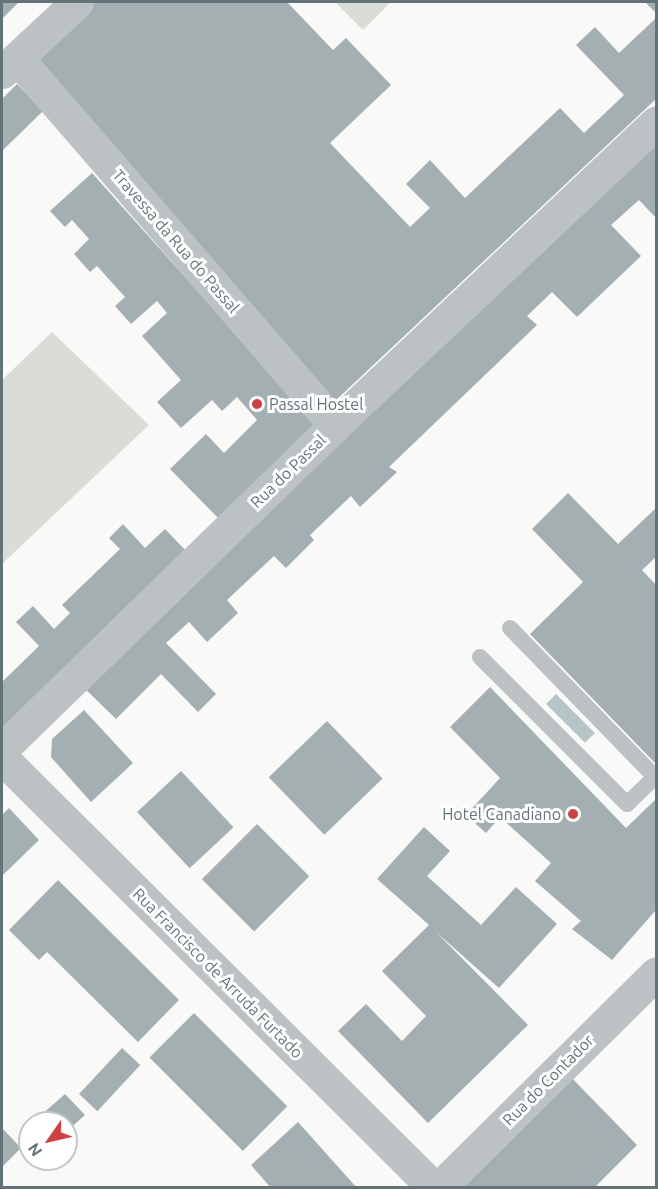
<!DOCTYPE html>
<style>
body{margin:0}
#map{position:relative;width:658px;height:1189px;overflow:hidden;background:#f9f9f7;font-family:Ubuntu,sans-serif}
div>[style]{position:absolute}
.green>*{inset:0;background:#daddd7}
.water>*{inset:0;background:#b5c4c4;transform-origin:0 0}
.building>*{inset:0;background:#a4afb2;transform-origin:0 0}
.service>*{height:16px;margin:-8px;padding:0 8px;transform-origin:8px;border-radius:8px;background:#bcc2c4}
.minor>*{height:33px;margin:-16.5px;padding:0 16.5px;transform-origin:16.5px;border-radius:16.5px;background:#bcc2c4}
.dots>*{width:16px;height:16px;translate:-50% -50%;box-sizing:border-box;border:3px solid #fff;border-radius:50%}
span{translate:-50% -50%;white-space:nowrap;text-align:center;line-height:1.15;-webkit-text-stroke:6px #fff;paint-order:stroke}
.street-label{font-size:16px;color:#637479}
.poi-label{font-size:16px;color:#637479}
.left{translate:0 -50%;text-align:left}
.right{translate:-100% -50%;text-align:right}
.frame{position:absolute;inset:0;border:3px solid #637479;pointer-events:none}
.north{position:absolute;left:18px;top:1111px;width:60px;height:60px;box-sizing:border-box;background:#fff;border:2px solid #c1c7c9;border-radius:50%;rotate:236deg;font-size:16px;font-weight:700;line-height:24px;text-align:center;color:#637479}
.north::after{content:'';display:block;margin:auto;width:21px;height:27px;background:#d04040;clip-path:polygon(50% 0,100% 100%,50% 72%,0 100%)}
</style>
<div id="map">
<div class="green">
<div style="clip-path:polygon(335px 2px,391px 2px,363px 30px)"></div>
<div style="clip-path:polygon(52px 332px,149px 425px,2px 564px,2px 380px)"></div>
</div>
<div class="water">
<div style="left:556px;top:694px;width:55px;height:14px;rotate:45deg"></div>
</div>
<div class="building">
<div style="clip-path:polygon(2px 2px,19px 2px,2px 19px)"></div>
<div style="clip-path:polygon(90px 2px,287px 2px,333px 50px,346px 38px,391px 85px,330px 143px,410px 227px,430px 208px,406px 184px,430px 160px,465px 198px,560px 108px,584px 133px,624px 95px,576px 45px,595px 27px,619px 53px,656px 18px,656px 99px,334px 402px,29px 57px)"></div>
<div style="clip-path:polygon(645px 2px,656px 2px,656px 13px)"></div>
<div style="clip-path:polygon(17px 84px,43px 111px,2px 151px,2px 99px)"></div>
<div style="clip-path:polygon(656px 140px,656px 218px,639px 200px,611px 225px,641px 256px,577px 317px,552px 292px,527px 316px,537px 325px,389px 467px,397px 472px,360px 507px,351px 496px,310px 535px,314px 540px,286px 568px,274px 556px,227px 600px,238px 613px,207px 642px,189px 622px,166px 643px,216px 694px,198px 712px,161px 674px,116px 719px,77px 681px)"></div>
<div style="clip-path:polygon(92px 173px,314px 421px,310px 436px,221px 521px,170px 469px,206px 434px,224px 453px,257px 420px,237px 397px,222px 411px,212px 400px,181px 428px,157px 402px,181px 380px,142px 336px,167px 313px,157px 301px,131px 324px,115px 306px,125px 297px,97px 266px,90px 272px,74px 254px,89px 239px,72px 220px,65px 227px,50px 211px)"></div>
<div style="clip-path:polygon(568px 493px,618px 544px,656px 508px,656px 557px,642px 570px,656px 585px,656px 764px,530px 634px,583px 582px,532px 529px)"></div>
<div style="clip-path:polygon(123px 524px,145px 548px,165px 529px,188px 553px,2px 735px,2px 682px,39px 646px,16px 622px,33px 606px,54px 629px,70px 613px,62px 605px,120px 549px,109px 538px)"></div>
<div style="clip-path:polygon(490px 687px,626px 828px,656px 799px,656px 910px,612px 960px,572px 929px,581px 921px,535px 881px,551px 863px,500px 817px,486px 833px,466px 815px,500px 778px,450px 727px)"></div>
<div style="clip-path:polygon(84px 710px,133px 763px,91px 802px,51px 757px,52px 739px)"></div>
<div style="left:327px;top:721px;width:80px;height:81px;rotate:46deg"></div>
<div style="left:181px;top:771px;width:77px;height:60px;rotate:47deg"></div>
<div style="clip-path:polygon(9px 808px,39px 840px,2px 876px,2px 815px)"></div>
<div style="left:257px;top:824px;width:74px;height:78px;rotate:45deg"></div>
<div style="clip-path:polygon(424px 827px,450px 851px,427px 876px,481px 925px,516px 887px,557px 924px,499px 988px,436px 932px,528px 1025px,428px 1123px,338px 1031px,366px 1004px,402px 1041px,426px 1016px,382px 971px,429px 925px,377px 879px)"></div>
<div style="clip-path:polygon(58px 880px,179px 1000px,138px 1042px,47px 952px,39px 960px,9px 930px)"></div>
<div style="left:194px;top:1013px;width:132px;height:63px;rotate:45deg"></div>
<div style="left:122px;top:1048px;width:25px;height:63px;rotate:43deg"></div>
<div style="clip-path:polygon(564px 1070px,637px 1145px,594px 1188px,445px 1188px)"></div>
<div style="clip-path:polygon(65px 1094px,85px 1115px,66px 1132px,66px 1123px,32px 1123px)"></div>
<div style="clip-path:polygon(298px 1122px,357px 1188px,271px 1188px,251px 1165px)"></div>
<div style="clip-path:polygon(2px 1128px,21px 1148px,2px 1167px)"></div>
</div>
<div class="service">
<div style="left:480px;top:657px;width:208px;rotate:45deg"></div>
<div style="left:627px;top:804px;width:39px;rotate:-44deg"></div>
<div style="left:655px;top:777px;width:208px;rotate:-134.2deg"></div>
</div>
<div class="minor">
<div style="left:17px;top:58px;width:486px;rotate:49.1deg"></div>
<div style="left:2px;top:72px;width:103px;rotate:-43deg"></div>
<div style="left:2px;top:749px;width:465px;rotate:-44.2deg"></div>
<div style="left:335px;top:425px;width:441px;rotate:-43.3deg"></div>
<div style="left:2px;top:758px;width:610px;rotate:44.87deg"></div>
<div style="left:439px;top:1188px;width:305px;rotate:-44.7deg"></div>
</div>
<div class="dots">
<div style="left:257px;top:404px;background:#d04040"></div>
<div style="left:573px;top:814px;background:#d04040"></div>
</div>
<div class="street-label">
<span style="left:176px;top:241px;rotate:49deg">Travessa da Rua do Passal</span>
<span style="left:288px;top:471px;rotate:-44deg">Rua do Passal</span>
<span style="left:218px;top:973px;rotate:45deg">Rua Francisco de Arruda Furtado</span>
<span style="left:548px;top:1080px;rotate:-45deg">Rua do Contador</span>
</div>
<div class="poi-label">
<span class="left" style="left:269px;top:404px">Passal Hostel</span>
<span class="right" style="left:561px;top:814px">Hotel Canadiano</span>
</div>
<div class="frame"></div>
<div class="north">N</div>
</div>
